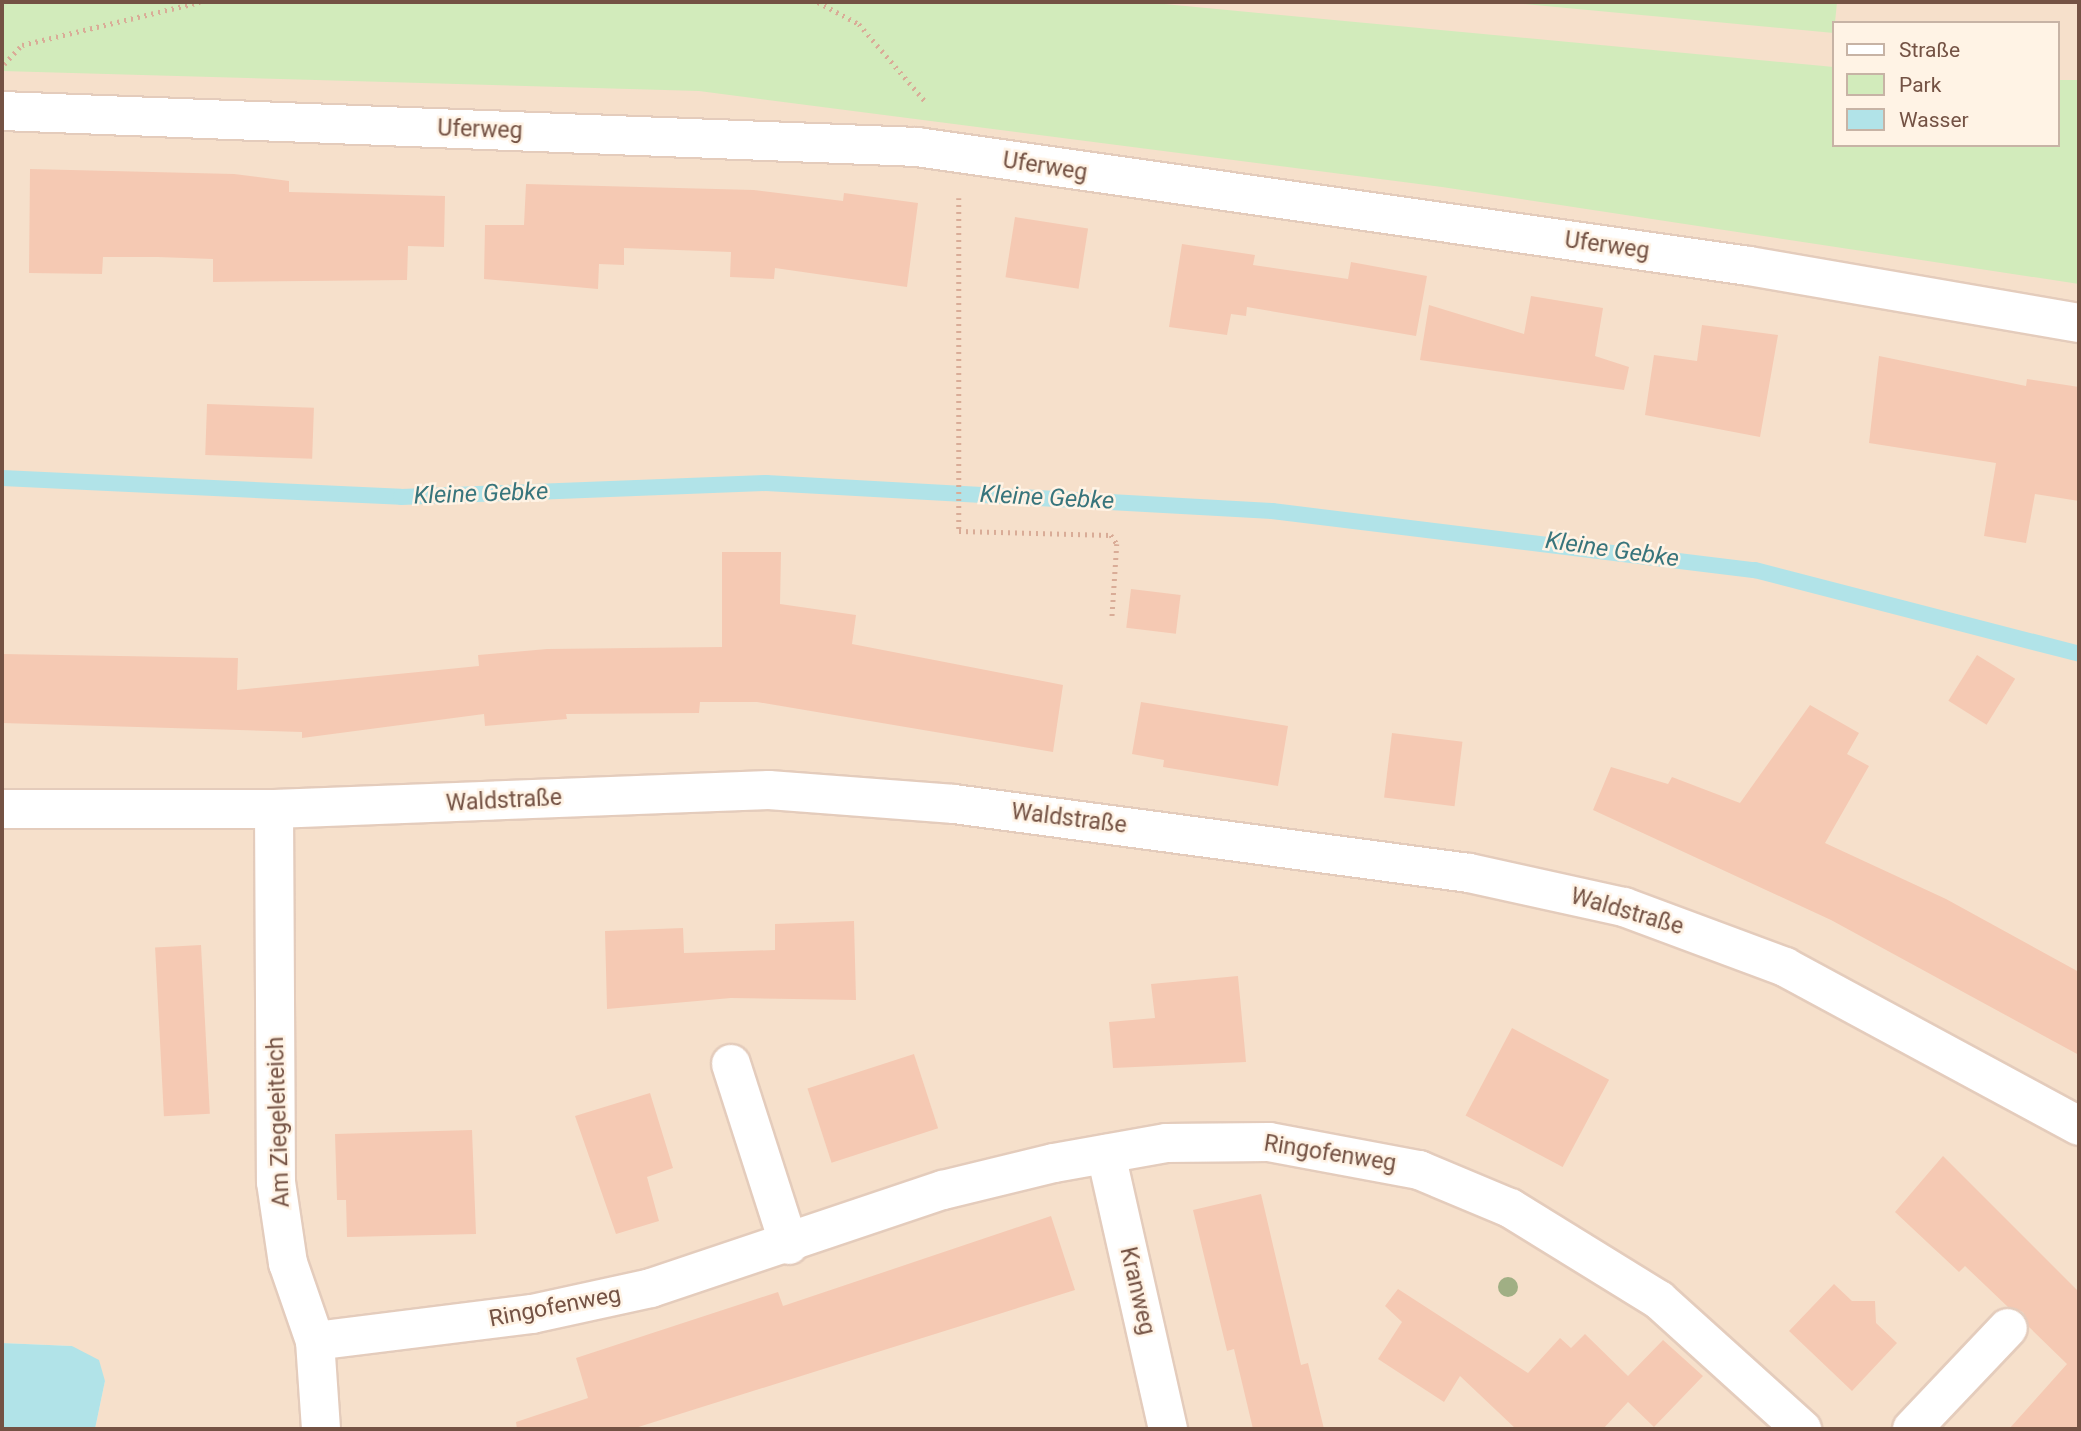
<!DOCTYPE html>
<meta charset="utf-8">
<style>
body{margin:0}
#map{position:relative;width:2081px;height:1431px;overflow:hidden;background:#feefdd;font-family:Roboto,sans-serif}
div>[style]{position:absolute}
.residential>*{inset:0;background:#f6e0cb}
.green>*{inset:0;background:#d2ebbb}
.water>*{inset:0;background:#b1e3e8}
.stream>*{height:16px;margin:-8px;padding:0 8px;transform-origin:8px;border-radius:8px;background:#b1e3e8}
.building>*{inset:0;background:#f5c9b3;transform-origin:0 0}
.path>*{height:4.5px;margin-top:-2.25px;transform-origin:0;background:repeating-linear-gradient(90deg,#d9ac97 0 2px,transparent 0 7px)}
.roads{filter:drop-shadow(2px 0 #e4ccbc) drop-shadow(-2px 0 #e4ccbc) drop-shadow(0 2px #e4ccbc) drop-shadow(0 -2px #e4ccbc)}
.minor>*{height:38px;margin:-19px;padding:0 19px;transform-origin:19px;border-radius:19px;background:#fff}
.trees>*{width:20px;height:20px;margin:-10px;border-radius:50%;background:#a0af84}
span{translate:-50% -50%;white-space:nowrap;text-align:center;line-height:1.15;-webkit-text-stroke:5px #fff3e5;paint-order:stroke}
.street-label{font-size:23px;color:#745244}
.water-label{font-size:24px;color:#38757c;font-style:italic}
.frame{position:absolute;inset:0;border:4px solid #745244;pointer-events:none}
.legend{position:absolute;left:1832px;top:21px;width:228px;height:126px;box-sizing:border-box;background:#fff3e5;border:2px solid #c7b3a5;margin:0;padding:9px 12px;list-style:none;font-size:21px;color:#745244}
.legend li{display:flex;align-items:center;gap:14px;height:35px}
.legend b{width:35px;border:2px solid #c7b3a5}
</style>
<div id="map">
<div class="residential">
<div style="clip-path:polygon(evenodd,2px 2px,2079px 2px,2079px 1429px,95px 1429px,105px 1381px,72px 1346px,2px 1343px,2px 2px,1834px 23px,2058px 23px,2058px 145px,1834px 145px,1834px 23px)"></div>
</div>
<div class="green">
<div style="clip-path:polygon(2px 2px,1143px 2px,1834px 67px,1834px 145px,2058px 145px,2058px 80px,2079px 80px,2079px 284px,1442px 187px,699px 91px,2px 71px)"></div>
<div style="clip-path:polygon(1502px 2px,1837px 2px,1834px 33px)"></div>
</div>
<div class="water">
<div style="clip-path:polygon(2px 1343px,72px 1346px,99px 1360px,105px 1381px,95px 1429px,2px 1429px)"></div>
</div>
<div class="stream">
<div style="left:2px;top:478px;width:399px;rotate:2.7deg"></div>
<div style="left:401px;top:497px;width:365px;rotate:-2.2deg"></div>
<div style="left:766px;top:483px;width:507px;rotate:3.17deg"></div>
<div style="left:1272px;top:511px;width:487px;rotate:7deg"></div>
<div style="left:1755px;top:570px;width:335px;rotate:14.5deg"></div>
</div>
<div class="building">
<div style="clip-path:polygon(30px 169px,234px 174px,289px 181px,289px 192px,445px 196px,444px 247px,408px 246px,407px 280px,213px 282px,213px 259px,158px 257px,103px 257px,102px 274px,29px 273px)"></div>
<div style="clip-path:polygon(526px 184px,754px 190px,843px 201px,844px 193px,918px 203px,907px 287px,775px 268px,774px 279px,730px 277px,731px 252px,624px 248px,624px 265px,599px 264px,598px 289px,484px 279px,485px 225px,524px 225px)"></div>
<div style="left:1015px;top:217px;width:74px;height:61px;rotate:9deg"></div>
<div style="clip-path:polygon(1182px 244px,1255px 255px,1253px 265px,1348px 279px,1351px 262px,1427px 276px,1416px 336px,1247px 307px,1246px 316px,1231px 314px,1227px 335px,1169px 327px)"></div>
<div style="clip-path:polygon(1531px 296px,1603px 308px,1595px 356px,1629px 367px,1624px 390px,1420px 360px,1429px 305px,1524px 334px)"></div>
<div style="clip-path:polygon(1702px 325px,1778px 335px,1760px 437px,1645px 415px,1654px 355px,1697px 361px)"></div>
<div style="clip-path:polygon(1879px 356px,2026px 386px,2027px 379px,2079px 387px,2079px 501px,2035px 494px,2026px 543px,1984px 536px,1996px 463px,1869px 443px)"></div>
<div style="left:207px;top:404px;width:107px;height:51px;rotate:2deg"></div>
<div style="clip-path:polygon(722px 552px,781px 552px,780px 604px,856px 615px,852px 644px,1063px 685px,1053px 752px,757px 702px,700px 702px,699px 713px,566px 714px,567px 719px,485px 726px,484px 714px,302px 738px,302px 732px,2px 723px,2px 654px,238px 658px,237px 690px,479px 666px,478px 655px,547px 649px,722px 647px)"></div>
<div style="left:1131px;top:589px;width:50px;height:39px;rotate:7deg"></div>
<div style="left:1977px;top:655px;width:45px;height:54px;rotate:32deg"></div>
<div style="clip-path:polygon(1141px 702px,1288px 726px,1278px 786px,1163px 767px,1164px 760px,1132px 754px)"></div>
<div style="clip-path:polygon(1810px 705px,1859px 733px,1847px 754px,1869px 766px,1825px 843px,1946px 899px,2079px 972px,2079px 1055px,1831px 920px,1593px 810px,1611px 767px,1668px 784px,1672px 777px,1740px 803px)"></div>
<div style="left:1392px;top:733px;width:71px;height:65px;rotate:7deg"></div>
<div style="clip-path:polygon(854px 921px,856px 1000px,731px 998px,607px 1009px,605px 931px,683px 928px,684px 953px,775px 950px,775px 924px)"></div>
<div style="left:201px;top:945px;width:169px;height:46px;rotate:87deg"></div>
<div style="clip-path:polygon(1238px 976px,1246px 1062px,1113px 1068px,1109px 1022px,1155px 1018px,1151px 984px)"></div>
<div style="left:1512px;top:1028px;width:110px;height:99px;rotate:28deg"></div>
<div style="left:914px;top:1054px;width:78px;height:112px;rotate:72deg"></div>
<div style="clip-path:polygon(650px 1093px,673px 1168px,647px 1177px,659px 1221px,616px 1234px,575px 1116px)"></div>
<div style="clip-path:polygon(472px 1130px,476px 1234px,347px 1237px,346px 1200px,337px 1200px,335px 1134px)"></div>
<div style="clip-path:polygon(1943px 1156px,2079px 1292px,2079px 1429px,2009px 1429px,2067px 1364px,2029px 1327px,2023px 1312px,2008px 1307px,1965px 1266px,1959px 1272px,1895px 1212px)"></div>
<div style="clip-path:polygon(1261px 1194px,1301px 1365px,1308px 1363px,1324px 1429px,1253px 1429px,1234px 1349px,1227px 1351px,1193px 1210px)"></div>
<div style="clip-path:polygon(1051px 1216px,1075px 1290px,632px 1429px,517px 1429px,516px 1422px,588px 1398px,576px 1358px,778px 1292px,783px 1306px)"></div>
<div style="clip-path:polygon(1834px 1284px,1852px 1301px,1875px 1301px,1876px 1323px,1897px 1343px,1852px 1391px,1789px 1331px)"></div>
<div style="clip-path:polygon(1398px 1289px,1528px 1373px,1560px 1338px,1571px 1348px,1585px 1334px,1628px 1376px,1663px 1340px,1703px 1376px,1654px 1427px,1628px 1402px,1603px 1429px,1516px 1429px,1460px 1376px,1444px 1402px,1378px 1359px,1402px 1322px,1385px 1306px)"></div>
</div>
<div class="path">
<div style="left:818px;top:2px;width:47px;rotate:28.2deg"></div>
<div style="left:859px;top:24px;width:101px;rotate:49.4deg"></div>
<div style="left:4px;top:64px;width:26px;rotate:-47deg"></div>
<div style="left:22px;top:45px;width:183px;rotate:-13.6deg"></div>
<div style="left:959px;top:198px;width:333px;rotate:90deg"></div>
<div style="left:959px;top:531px;width:152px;rotate:1.5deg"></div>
<div style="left:1111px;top:535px;width:11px;rotate:56deg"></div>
<div style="left:1117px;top:544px;width:75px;rotate:93.8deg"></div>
</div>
<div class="roads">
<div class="minor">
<div style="left:2px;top:111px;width:916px;rotate:2.25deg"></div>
<div style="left:917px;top:147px;width:840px;rotate:8.14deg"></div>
<div style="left:1749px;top:266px;width:335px;rotate:9.8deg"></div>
<div style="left:2px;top:809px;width:272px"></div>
<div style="left:274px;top:809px;width:495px;rotate:-2.2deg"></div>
<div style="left:769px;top:790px;width:186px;rotate:4.3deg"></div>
<div style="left:954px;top:804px;width:520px;rotate:7.63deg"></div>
<div style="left:1469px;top:873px;width:159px;rotate:12.4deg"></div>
<div style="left:1624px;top:907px;width:172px;rotate:20.4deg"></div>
<div style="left:1785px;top:967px;width:334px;rotate:28.4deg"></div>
<div style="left:274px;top:809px;width:373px;rotate:89.7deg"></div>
<div style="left:276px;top:1182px;width:82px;rotate:81.6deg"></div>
<div style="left:288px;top:1263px;width:83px;rotate:70.9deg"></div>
<div style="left:315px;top:1341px;width:88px;rotate:86.1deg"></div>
<div style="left:731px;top:1064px;width:190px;rotate:72.2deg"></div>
<div style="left:1106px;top:1154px;width:282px;rotate:77.3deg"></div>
<div style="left:315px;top:1341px;width:219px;rotate:-7.1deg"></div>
<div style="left:532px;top:1314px;width:122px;rotate:-12.3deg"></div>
<div style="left:651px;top:1288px;width:308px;rotate:-18.6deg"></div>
<div style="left:943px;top:1190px;width:114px;rotate:-13.7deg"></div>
<div style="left:1054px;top:1163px;width:114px;rotate:-10.1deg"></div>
<div style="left:1166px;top:1143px;width:103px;rotate:-0.6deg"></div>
<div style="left:1269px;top:1142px;width:153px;rotate:10.6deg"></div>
<div style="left:1419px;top:1170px;width:99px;rotate:22.7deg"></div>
<div style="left:1510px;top:1208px;width:175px;rotate:31.7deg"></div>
<div style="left:1659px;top:1300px;width:193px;rotate:42.1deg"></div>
<div style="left:1912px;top:1429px;width:139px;rotate:-46.5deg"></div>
</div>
</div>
<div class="trees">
<div style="left:1508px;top:1287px"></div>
</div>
<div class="street-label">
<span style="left:480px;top:130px;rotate:2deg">Uferweg</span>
<span style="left:1045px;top:167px;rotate:9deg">Uferweg</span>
<span style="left:1607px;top:246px;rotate:8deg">Uferweg</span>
<span style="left:504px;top:801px;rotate:-3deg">Waldstraße</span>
<span style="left:1069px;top:819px;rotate:7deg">Waldstraße</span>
<span style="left:1627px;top:912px;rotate:16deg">Waldstraße</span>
<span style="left:279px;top:1122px;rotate:-92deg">Am Ziegeleiteich</span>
<span style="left:1330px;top:1154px;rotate:9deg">Ringofenweg</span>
<span style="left:1137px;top:1291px;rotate:77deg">Kranweg</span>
<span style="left:555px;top:1307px;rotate:-11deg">Ringofenweg</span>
</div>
<div class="water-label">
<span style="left:481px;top:494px;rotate:-2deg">Kleine Gebke</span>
<span style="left:1047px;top:498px;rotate:3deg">Kleine Gebke</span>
<span style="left:1612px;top:550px;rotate:8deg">Kleine Gebke</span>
</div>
<div class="frame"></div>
<ul class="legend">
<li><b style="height:9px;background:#fff"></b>Straße</li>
<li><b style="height:19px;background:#d2ebbb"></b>Park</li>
<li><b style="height:19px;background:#b1e3e8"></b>Wasser</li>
</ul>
</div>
